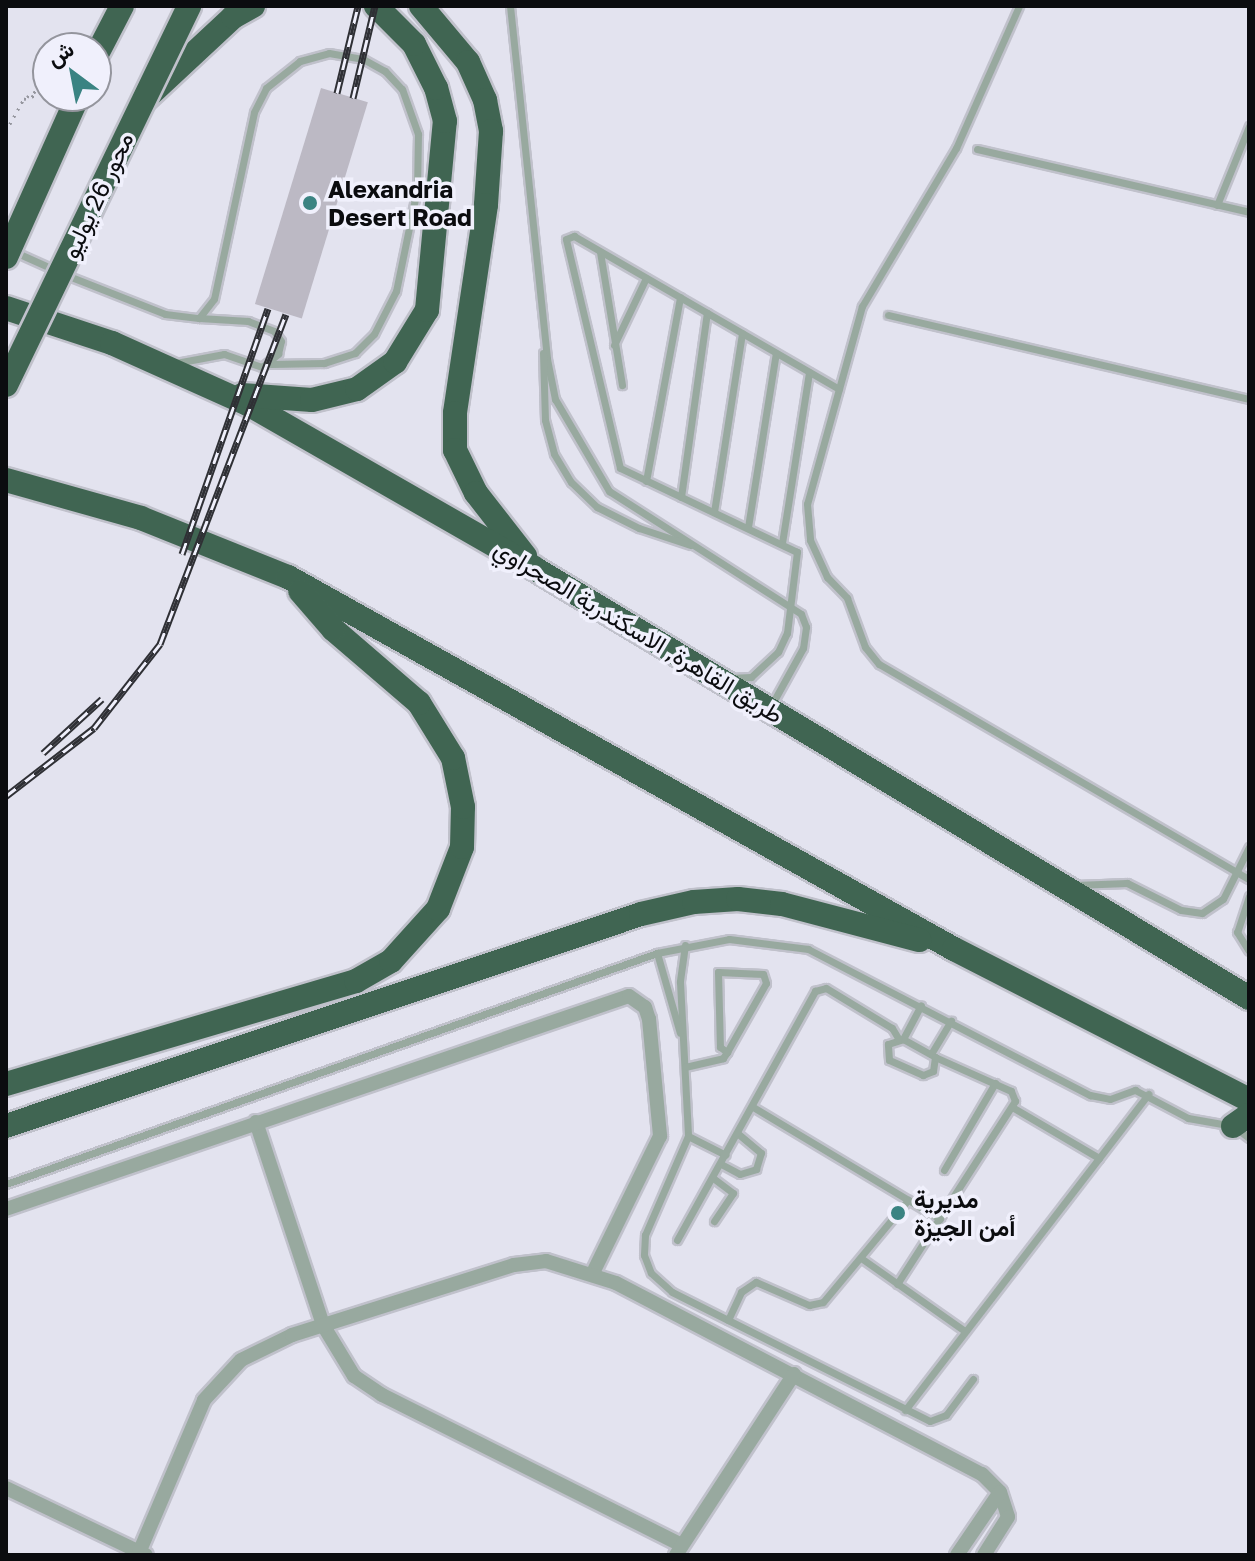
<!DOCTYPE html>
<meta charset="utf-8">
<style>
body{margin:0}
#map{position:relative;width:1255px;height:1561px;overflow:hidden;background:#e3e3ef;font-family:"Golos Text",Vazirmatn,sans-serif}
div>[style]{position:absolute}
.building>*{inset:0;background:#bcb9c4;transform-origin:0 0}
.path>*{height:3px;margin-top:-1.5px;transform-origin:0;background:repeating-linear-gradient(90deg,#96979f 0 2px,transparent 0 8px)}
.roads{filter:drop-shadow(2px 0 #c0c1cb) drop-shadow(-2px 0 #c0c1cb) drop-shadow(0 2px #c0c1cb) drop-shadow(0 -2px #c0c1cb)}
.lane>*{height:7px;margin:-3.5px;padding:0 3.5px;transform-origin:3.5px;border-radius:3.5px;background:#98a99f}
.street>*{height:14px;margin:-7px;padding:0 7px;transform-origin:7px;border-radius:7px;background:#98a99f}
.highway>*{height:24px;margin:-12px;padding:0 12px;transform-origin:12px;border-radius:12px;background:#406552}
.rail>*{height:7px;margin-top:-3.5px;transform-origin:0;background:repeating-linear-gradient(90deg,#f0f0fc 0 12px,#2f3035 0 24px);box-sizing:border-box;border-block:2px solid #2f3035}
.bridges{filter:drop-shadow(2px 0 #c0c1cb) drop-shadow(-2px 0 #c0c1cb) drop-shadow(0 2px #c0c1cb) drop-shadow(0 -2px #c0c1cb)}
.highway-bridge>*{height:24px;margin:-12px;padding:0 12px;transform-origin:12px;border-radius:12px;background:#406552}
.dots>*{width:22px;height:22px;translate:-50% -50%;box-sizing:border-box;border:4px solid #f0f0fc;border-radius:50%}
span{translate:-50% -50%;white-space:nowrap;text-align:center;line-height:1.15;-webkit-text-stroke:7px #f0f0fc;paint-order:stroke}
.poi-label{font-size:24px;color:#0b0c0f;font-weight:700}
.left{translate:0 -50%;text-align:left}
.street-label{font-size:24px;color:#0b0c0f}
.frame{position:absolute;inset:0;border:8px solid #0b0c0f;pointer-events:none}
.north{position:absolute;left:32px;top:32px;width:80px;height:80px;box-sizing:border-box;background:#f0f0fc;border:2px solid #94959d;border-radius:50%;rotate:328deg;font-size:22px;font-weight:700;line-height:32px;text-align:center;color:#0b0c0f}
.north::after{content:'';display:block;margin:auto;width:28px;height:36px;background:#3a8382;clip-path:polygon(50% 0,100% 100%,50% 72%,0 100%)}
</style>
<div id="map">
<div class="building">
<div style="left:321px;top:88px;width:49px;height:226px;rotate:17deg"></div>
</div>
<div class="path">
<div style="left:27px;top:97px;width:25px;rotate:-34deg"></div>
<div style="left:6px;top:131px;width:37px;rotate:-61deg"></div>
<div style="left:24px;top:99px;width:25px;rotate:-18deg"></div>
</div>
<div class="roads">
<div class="lane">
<div style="left:510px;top:6px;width:355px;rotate:84deg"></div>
<div style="left:547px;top:359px;width:41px;rotate:78.7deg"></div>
<div style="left:555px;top:399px;width:107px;rotate:59.6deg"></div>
<div style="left:609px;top:491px;width:228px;rotate:32.6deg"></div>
<div style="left:801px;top:614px;width:14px;rotate:69deg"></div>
<div style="left:806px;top:627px;width:21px;rotate:98deg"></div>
<div style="left:803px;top:648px;width:66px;rotate:118.9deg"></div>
<div style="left:1019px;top:6px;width:155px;rotate:113.9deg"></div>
<div style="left:956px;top:148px;width:184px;rotate:120.7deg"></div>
<div style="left:862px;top:306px;width:205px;rotate:105.5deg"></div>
<div style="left:807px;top:504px;width:36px;rotate:85deg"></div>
<div style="left:810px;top:540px;width:41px;rotate:65.3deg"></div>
<div style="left:827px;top:577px;width:29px;rotate:46deg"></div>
<div style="left:847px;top:598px;width:52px;rotate:69.8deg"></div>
<div style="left:865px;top:647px;width:22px;rotate:51deg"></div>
<div style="left:879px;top:664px;width:428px;rotate:30.2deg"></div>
<div style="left:977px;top:149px;width:279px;rotate:13deg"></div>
<div style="left:1217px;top:205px;width:85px;rotate:-67.9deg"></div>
<div style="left:15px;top:252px;width:44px;rotate:24.2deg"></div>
<div style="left:600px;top:252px;width:135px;rotate:80.6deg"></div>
<div style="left:66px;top:275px;width:106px;rotate:21.5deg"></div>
<div style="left:165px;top:314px;width:34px;rotate:7deg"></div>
<div style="left:199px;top:318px;width:24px;rotate:-52deg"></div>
<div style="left:214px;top:299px;width:191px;rotate:-77.9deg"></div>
<div style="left:254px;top:112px;width:27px;rotate:-63deg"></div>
<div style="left:266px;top:88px;width:43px;rotate:-38.5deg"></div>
<div style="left:300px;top:61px;width:30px;rotate:-15deg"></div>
<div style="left:329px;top:53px;width:35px;rotate:10deg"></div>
<div style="left:363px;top:59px;width:25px;rotate:29deg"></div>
<div style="left:385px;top:71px;width:25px;rotate:47deg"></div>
<div style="left:402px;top:89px;width:48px;rotate:70.4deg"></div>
<div style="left:418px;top:134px;width:55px;rotate:91deg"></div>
<div style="left:417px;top:189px;width:104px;rotate:101.6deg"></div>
<div style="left:396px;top:291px;width:48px;rotate:117.1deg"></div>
<div style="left:374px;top:334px;width:27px;rotate:135deg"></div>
<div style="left:355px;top:353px;width:33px;rotate:162deg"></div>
<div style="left:324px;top:363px;width:53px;rotate:178.9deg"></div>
<div style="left:888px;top:315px;width:371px;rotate:13.1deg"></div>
<div style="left:614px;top:345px;width:74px;rotate:-64.5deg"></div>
<div style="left:543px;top:353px;width:67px;rotate:88.3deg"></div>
<div style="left:545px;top:420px;width:35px;rotate:75deg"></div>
<div style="left:554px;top:454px;width:33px;rotate:59deg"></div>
<div style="left:571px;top:482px;width:36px;rotate:44deg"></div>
<div style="left:597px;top:507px;width:47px;rotate:26.6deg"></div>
<div style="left:639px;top:528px;width:54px;rotate:18.4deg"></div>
<div style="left:176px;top:363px;width:49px;rotate:-10.6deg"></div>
<div style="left:224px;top:354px;width:40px;rotate:18.9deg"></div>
<div style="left:262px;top:367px;width:21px;rotate:-39deg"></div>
<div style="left:278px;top:354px;width:13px;rotate:-77deg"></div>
<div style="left:281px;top:341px;width:12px;rotate:-125deg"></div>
<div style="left:274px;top:331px;width:28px;rotate:-159deg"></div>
<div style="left:248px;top:321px;width:49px;rotate:-176.5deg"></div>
<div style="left:646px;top:481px;width:187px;rotate:-79.5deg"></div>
<div style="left:681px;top:497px;width:186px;rotate:-82deg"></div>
<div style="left:714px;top:512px;width:181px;rotate:-81.1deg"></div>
<div style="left:748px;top:527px;width:176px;rotate:-80.9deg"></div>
<div style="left:782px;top:543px;width:173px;rotate:-81deg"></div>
<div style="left:730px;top:678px;width:21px;rotate:-3deg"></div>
<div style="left:751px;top:677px;width:37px;rotate:-43deg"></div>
<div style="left:778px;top:652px;width:21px;rotate:-65deg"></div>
<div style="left:787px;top:633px;width:82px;rotate:-83deg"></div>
<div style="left:797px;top:552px;width:196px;rotate:-154.6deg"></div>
<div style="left:620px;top:468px;width:235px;rotate:-103.3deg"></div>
<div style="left:566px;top:239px;width:9px;rotate:-21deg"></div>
<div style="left:574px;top:236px;width:306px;rotate:30deg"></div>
<div style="left:1075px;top:885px;width:52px;rotate:-2.2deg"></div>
<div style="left:1127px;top:883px;width:60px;rotate:26.6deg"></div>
<div style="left:1181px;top:910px;width:21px;rotate:8deg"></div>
<div style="left:1202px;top:913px;width:25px;rotate:-34deg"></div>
<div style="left:1223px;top:899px;width:58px;rotate:-63.4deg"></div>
<div style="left:1249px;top:896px;width:38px;rotate:108deg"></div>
<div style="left:1237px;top:932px;width:22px;rotate:58deg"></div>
<div style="left:685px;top:945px;width:37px;rotate:98deg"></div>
<div style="left:680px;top:982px;width:154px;rotate:87deg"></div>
<div style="left:688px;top:1136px;width:108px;rotate:113.5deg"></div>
<div style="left:645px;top:1235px;width:20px;rotate:93deg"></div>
<div style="left:644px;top:1255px;width:19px;rotate:69deg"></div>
<div style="left:651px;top:1273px;width:28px;rotate:42deg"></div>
<div style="left:672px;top:1292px;width:288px;rotate:26.6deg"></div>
<div style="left:930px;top:1421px;width:17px;rotate:-21deg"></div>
<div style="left:946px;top:1415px;width:45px;rotate:-53.1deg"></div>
<div style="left:657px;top:953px;width:83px;rotate:74deg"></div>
<div style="left:903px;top:1039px;width:37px;rotate:29deg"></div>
<div style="left:935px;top:1057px;width:14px;rotate:98deg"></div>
<div style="left:933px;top:1071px;width:11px;rotate:158deg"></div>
<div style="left:923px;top:1075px;width:37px;rotate:-156deg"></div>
<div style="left:889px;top:1060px;width:16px;rotate:-94deg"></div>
<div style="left:888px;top:1044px;width:16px;rotate:-18deg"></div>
<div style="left:903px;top:1039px;width:38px;rotate:-62deg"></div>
<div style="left:931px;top:1054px;width:39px;rotate:-59deg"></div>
<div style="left:685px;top:1067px;width:39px;rotate:-13deg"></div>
<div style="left:723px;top:1058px;width:7px;rotate:-56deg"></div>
<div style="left:727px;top:1052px;width:79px;rotate:-60.5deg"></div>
<div style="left:766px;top:983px;width:9px;rotate:-108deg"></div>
<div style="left:763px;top:974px;width:45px;rotate:-177.5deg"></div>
<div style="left:718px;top:972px;width:75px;rotate:88.5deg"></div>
<div style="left:720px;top:1047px;width:9px;rotate:36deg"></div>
<div style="left:753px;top:1107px;width:218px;rotate:30.9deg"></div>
<div style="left:1012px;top:1107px;width:101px;rotate:30.4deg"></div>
<div style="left:688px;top:1136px;width:42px;rotate:26.6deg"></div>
<div style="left:721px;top:1164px;width:21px;rotate:28deg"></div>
<div style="left:740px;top:1174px;width:17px;rotate:-17deg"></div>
<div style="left:756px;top:1169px;width:17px;rotate:-73deg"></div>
<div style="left:761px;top:1153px;width:30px;rotate:-140deg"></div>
<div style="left:944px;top:1170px;width:101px;rotate:-59.6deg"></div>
<div style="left:713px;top:1178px;width:25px;rotate:37deg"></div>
<div style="left:733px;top:1193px;width:34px;rotate:124deg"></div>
<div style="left:6px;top:1184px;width:691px;rotate:-19.54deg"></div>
<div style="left:657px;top:953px;width:73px;rotate:-11deg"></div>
<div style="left:729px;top:939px;width:80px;rotate:7.2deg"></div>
<div style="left:808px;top:949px;width:318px;rotate:27.4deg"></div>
<div style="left:1090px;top:1095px;width:20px;rotate:11deg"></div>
<div style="left:1110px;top:1099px;width:27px;rotate:-20deg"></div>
<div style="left:1135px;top:1090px;width:60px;rotate:27.8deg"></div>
<div style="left:1188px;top:1118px;width:46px;rotate:10.1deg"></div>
<div style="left:1233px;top:1126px;width:20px;rotate:37deg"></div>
<div style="left:677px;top:1240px;width:285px;rotate:-61deg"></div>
<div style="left:815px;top:991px;width:11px;rotate:-15deg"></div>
<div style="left:826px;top:988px;width:77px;rotate:31.2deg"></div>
<div style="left:892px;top:1028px;width:12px;rotate:59deg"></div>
<div style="left:861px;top:1258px;width:127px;rotate:35.1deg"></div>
<div style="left:897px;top:1284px;width:218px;rotate:-57.2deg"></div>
<div style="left:1015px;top:1101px;width:11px;rotate:-112deg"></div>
<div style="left:1011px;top:1091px;width:83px;rotate:-155.9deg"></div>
<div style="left:728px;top:1320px;width:31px;rotate:-65deg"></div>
<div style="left:741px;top:1292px;width:18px;rotate:-34deg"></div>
<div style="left:756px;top:1282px;width:58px;rotate:23.5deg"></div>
<div style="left:809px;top:1305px;width:14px;rotate:-12deg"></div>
<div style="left:823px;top:1302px;width:133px;rotate:-50.2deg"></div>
<div style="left:905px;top:1410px;width:399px;rotate:-52.4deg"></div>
</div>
<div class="street">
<div style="left:256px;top:1122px;width:214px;rotate:71.7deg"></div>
<div style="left:323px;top:1325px;width:60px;rotate:58.7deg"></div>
<div style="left:354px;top:1376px;width:34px;rotate:34deg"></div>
<div style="left:382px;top:1395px;width:335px;rotate:26.6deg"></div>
<div style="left:6px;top:1209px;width:658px;rotate:-18.88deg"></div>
<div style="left:629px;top:996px;width:19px;rotate:35deg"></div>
<div style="left:645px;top:1007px;width:13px;rotate:72deg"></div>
<div style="left:649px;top:1019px;width:118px;rotate:84.6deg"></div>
<div style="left:660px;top:1136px;width:153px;rotate:116.1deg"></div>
<div style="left:6px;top:1488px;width:155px;rotate:25.6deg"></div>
<div style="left:138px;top:1555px;width:168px;rotate:-66.9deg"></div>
<div style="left:204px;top:1400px;width:54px;rotate:-47.2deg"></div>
<div style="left:241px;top:1360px;width:57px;rotate:-26.1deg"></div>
<div style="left:292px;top:1335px;width:233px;rotate:-17.5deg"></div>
<div style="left:514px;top:1265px;width:32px;rotate:-7deg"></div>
<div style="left:546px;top:1261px;width:73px;rotate:17.4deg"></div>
<div style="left:616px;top:1283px;width:413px;rotate:27.6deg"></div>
<div style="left:982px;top:1474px;width:25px;rotate:45deg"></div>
<div style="left:1000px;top:1492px;width:26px;rotate:72deg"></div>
<div style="left:1008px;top:1517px;width:45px;rotate:122.3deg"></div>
<div style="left:676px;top:1555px;width:216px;rotate:-56.9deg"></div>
<div style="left:957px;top:1555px;width:76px;rotate:-55.7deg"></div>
</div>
<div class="highway">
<div style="left:421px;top:6px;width:73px;rotate:50deg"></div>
<div style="left:468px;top:62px;width:42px;rotate:65.9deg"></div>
<div style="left:485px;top:100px;width:32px;rotate:79deg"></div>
<div style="left:491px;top:131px;width:74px;rotate:93.9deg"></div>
<div style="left:486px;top:205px;width:210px;rotate:98.5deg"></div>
<div style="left:455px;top:413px;width:37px;rotate:90deg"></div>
<div style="left:455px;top:450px;width:48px;rotate:64deg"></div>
<div style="left:476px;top:493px;width:80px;rotate:52.1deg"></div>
<div style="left:96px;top:56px;width:56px;rotate:-62.5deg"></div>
<div style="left:145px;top:99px;width:120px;rotate:-43deg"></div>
<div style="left:233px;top:17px;width:23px;rotate:-29deg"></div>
<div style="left:6px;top:308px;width:112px;rotate:18.3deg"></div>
<div style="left:112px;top:343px;width:149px;rotate:24.2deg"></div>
<div style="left:248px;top:404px;width:330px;rotate:29.8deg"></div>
<div style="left:534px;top:568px;width:834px;rotate:31.02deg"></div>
<div style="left:242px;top:395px;width:70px;rotate:4.1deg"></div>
<div style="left:312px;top:400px;width:46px;rotate:-13.7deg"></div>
<div style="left:357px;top:389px;width:47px;rotate:-35.4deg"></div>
<div style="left:395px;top:362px;width:61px;rotate:-58.4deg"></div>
<div style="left:427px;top:310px;width:190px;rotate:-84.6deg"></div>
<div style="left:445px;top:121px;width:34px;rotate:-105deg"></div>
<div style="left:436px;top:88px;width:49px;rotate:-116.6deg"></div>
<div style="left:414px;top:44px;width:54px;rotate:-135deg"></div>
<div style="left:6px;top:480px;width:140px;rotate:15.7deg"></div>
<div style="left:141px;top:518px;width:158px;rotate:21.9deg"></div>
<div style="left:288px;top:577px;width:763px;rotate:29.19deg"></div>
<div style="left:954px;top:949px;width:331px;rotate:27.1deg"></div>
<div style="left:6px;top:1084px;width:365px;rotate:-16.4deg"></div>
<div style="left:356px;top:981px;width:40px;rotate:-29.7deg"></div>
<div style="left:391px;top:961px;width:70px;rotate:-47.9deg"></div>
<div style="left:438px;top:909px;width:66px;rotate:-68.8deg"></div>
<div style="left:462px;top:847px;width:40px;rotate:-88.6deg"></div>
<div style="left:463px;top:807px;width:50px;rotate:-101.5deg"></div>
<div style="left:453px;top:758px;width:65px;rotate:-121.7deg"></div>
<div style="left:419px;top:703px;width:113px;rotate:-139.3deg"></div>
<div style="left:333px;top:629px;width:50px;rotate:-131deg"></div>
<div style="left:6px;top:1126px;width:669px;rotate:-18.46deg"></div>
<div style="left:641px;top:914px;width:54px;rotate:-12.8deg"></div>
<div style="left:694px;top:902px;width:44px;rotate:-3.9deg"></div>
<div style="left:738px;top:899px;width:44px;rotate:6.5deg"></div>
<div style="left:782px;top:904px;width:142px;rotate:14.7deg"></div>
<div style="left:1233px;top:1126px;width:19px;rotate:-35deg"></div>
</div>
</div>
<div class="rail">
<div style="left:337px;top:93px;width:89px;rotate:-76.4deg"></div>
<div style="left:353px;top:98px;width:95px;rotate:-76.6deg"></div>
<div style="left:182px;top:554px;width:260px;rotate:-70.7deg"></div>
<div style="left:43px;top:753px;width:80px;rotate:-42.5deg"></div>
<div style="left:6px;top:796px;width:111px;rotate:-37.7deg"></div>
<div style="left:94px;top:728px;width:107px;rotate:-51.8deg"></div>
<div style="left:160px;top:644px;width:353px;rotate:-69.1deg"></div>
</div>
<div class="bridges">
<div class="highway-bridge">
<div style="left:6px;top:257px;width:176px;rotate:-65.9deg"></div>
<div style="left:6px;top:385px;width:421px;rotate:-64.2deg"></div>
</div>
</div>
<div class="dots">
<div style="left:310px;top:203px;background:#3a8382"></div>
<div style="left:898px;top:1213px;background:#3a8382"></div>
</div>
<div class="poi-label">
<span class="left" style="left:328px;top:203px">Alexandria<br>Desert Road</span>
<span class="left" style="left:914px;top:1213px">مديرية<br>أمن الجيزة</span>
</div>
<div class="street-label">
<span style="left:97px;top:195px;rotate:-65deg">محور 26 يوليو</span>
<span style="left:639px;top:631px;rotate:31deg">طريق القاهرة, الاسكندرية الصحراوي</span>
</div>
<div class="frame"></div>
<div class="north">ش</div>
</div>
